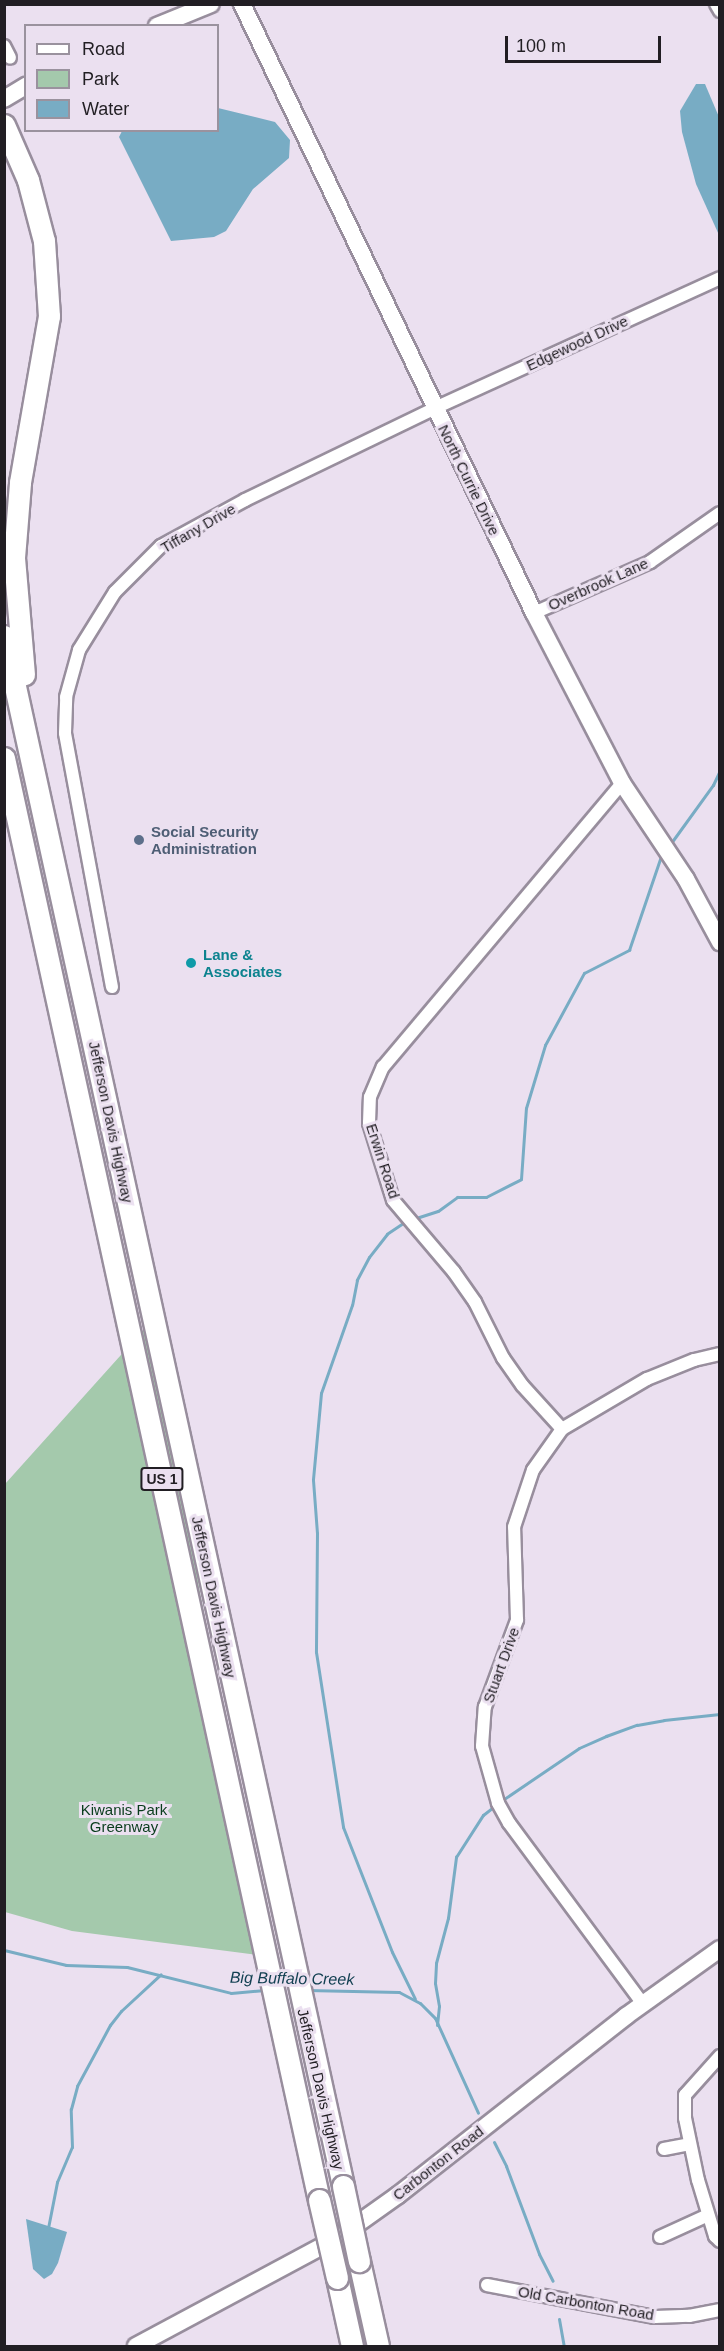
<!DOCTYPE html>
<style>
body{margin:0}
#map{position:relative;width:724px;height:2351px;overflow:hidden;background:#ebe0f0;font-family:Arial,sans-serif}
div>[style]{position:absolute}
.green>*{inset:0;background:#a4c9ac}
.water>*{inset:0;background:#78acc4}
.stream>*{height:3px;margin:-1.5px;padding:0 1.5px;transform-origin:1.5px;border-radius:1.5px;background:#78acc4}
.roads{filter:drop-shadow(2px 0 #988e9d) drop-shadow(-2px 0 #988e9d) drop-shadow(0 2px #988e9d) drop-shadow(0 -2px #988e9d)}
.street>*{height:12px;margin:-6px;padding:0 6px;transform-origin:6px;border-radius:6px;background:#fff}
.secondary>*{height:16px;margin:-8px;padding:0 8px;transform-origin:8px;border-radius:8px;background:#fff}
.highway>*{height:21px;margin:-10.5px;padding:0 10.5px;transform-origin:10.5px;border-radius:10.5px;background:#fff}
.bridges{filter:drop-shadow(2px 0 #988e9d) drop-shadow(-2px 0 #988e9d) drop-shadow(0 2px #988e9d) drop-shadow(0 -2px #988e9d)}
.highway-bridge>*{height:21px;margin:-10.5px;padding:0 10.5px;transform-origin:10.5px;border-radius:10.5px;background:#fff}
.dots>*{width:16px;height:16px;translate:-50% -50%;box-sizing:border-box;border:3px solid #ebe0f0;border-radius:50%}
span{translate:-50% -50%;white-space:nowrap;text-align:center;line-height:1.15;-webkit-text-stroke:6px #ebe0f0;paint-order:stroke}
.shield-label span{padding:2px 4px;background:#ebe0f0;border:2px solid;border-radius:4px;-webkit-text-stroke-width:0}
.shield-label{font-size:14px;color:#211e23;font-weight:700}
.street-label{font-size:15px;color:#211e23}
.service-label{font-size:15px;color:#4e5e75;font-weight:700}
.left{translate:0 -50%;text-align:left}
.culture-label{font-size:15px;color:#0d838f;font-weight:700}
.park-label{font-size:15px;color:#093c1c}
.water-label{font-size:16px;color:#134052;font-style:italic}
.frame{position:absolute;inset:0;border:6px solid #211e23;pointer-events:none}
.legend{position:absolute;left:24px;top:24px;width:195px;height:108px;box-sizing:border-box;background:#ebe0f0;border:2px solid #9a929e;margin:0;padding:8px 10px;list-style:none;font-size:18px;color:#211e23}
.legend li{display:flex;align-items:center;gap:12px;height:30px}
.legend b{width:30px;border:2px solid #9a929e}
.scale{position:absolute;left:505px;top:36px;width:156px;height:27px;box-sizing:border-box;border:3px solid #211e23;border-top:0;padding-left:8px;font-size:18px;line-height:21px;white-space:nowrap;color:#211e23;-webkit-text-stroke:4px #ebe0f0;paint-order:stroke}
</style>
<div id="map">
<div class="green">
<div style="clip-path:polygon(147px 1326px,188px 1520px,200px 1593px,274px 1957px,72px 1931px,5px 1912px,5px 1484px)"></div>
</div>
<div class="water">
<div style="clip-path:polygon(696px 84px,705px 84px,719px 117px,719px 235px,696px 184px,682px 132px,680px 111px)"></div>
<div style="clip-path:polygon(218px 108px,275px 122px,290px 140px,289px 158px,253px 189px,226px 231px,214px 237px,171px 241px,119px 137px,122px 131px,218px 130px)"></div>
<div style="clip-path:polygon(26px 2219px,67px 2232px,58px 2263px,52px 2274px,44px 2279px,33px 2269px)"></div>
</div>
<div class="stream">
<div style="left:671px;top:843px;width:72px;rotate:-54.1deg"></div>
<div style="left:713px;top:785px;width:17px;rotate:-65deg"></div>
<div style="left:413px;top:1219px;width:26px;rotate:-18deg"></div>
<div style="left:438px;top:1211px;width:24px;rotate:-36deg"></div>
<div style="left:457px;top:1197px;width:29px"></div>
<div style="left:486px;top:1197px;width:39px;rotate:-27deg"></div>
<div style="left:521px;top:1179px;width:71px;rotate:-86deg"></div>
<div style="left:526px;top:1108px;width:66px;rotate:-73.2deg"></div>
<div style="left:545px;top:1045px;width:82px;rotate:-61.6deg"></div>
<div style="left:584px;top:973px;width:51px;rotate:-27.1deg"></div>
<div style="left:629px;top:950px;width:102px;rotate:-71.2deg"></div>
<div style="left:406px;top:1221px;width:23px;rotate:146deg"></div>
<div style="left:387px;top:1234px;width:29px;rotate:128deg"></div>
<div style="left:369px;top:1257px;width:26px;rotate:118deg"></div>
<div style="left:357px;top:1280px;width:25px;rotate:101deg"></div>
<div style="left:352px;top:1305px;width:93px;rotate:109.4deg"></div>
<div style="left:321px;top:1393px;width:87px;rotate:95.3deg"></div>
<div style="left:313px;top:1480px;width:53px;rotate:85.7deg"></div>
<div style="left:317px;top:1533px;width:119px;rotate:90.5deg"></div>
<div style="left:316px;top:1652px;width:177px;rotate:81.2deg"></div>
<div style="left:343px;top:1827px;width:134px;rotate:68.6deg"></div>
<div style="left:392px;top:1952px;width:52px;rotate:63.9deg"></div>
<div style="left:501px;top:1801px;width:94px;rotate:-34.2deg"></div>
<div style="left:579px;top:1748px;width:30px;rotate:-24deg"></div>
<div style="left:606px;top:1736px;width:33px;rotate:-20deg"></div>
<div style="left:637px;top:1725px;width:27px;rotate:-10deg"></div>
<div style="left:664px;top:1720px;width:56px;rotate:-6.1deg"></div>
<div style="left:4px;top:1950px;width:64px;rotate:13.6deg"></div>
<div style="left:66px;top:1965px;width:61px;rotate:1.9deg"></div>
<div style="left:127px;top:1967px;width:107px;rotate:14deg"></div>
<div style="left:231px;top:1993px;width:34px;rotate:-5deg"></div>
<div style="left:307px;top:1990px;width:92px;rotate:1.2deg"></div>
<div style="left:399px;top:1992px;width:24px;rotate:28deg"></div>
<div style="left:420px;top:2003px;width:21px;rotate:45deg"></div>
<div style="left:435px;top:2018px;width:104px;rotate:65.6deg"></div>
<div style="left:437px;top:2025px;width:19px;rotate:-84deg"></div>
<div style="left:439px;top:2006px;width:23px;rotate:-100deg"></div>
<div style="left:435px;top:1983px;width:20px;rotate:-87deg"></div>
<div style="left:436px;top:1963px;width:47px;rotate:-75.1deg"></div>
<div style="left:448px;top:1918px;width:62px;rotate:-82.5deg"></div>
<div style="left:456px;top:1857px;width:50px;rotate:-57.3deg"></div>
<div style="left:483px;top:1815px;width:16px;rotate:-38deg"></div>
<div style="left:494px;top:2142px;width:27px;rotate:63deg"></div>
<div style="left:506px;top:2166px;width:94px;rotate:69.4deg"></div>
<div style="left:539px;top:2254px;width:30px;rotate:63deg"></div>
<div style="left:48px;top:2228px;width:47px;rotate:-78.9deg"></div>
<div style="left:57px;top:2182px;width:38px;rotate:-67deg"></div>
<div style="left:72px;top:2147px;width:38px;rotate:-92deg"></div>
<div style="left:71px;top:2109px;width:24px;rotate:-75deg"></div>
<div style="left:77px;top:2086px;width:69px;rotate:-61.6deg"></div>
<div style="left:110px;top:2025px;width:18px;rotate:-52deg"></div>
<div style="left:121px;top:2011px;width:54px;rotate:-42.8deg"></div>
<div style="left:559px;top:2319px;width:27px;rotate:80deg"></div>
</div>
<div class="roads">
<div class="street">
<div style="left:716px;top:4px;width:8px;rotate:60deg"></div>
<div style="left:4px;top:46px;width:13px;rotate:63deg"></div>
<div style="left:534px;top:613px;width:127px;rotate:-23.7deg"></div>
<div style="left:650px;top:562px;width:85px;rotate:-35deg"></div>
<div style="left:112px;top:987px;width:258px;rotate:-100.5deg"></div>
<div style="left:65px;top:733px;width:36px;rotate:-88deg"></div>
<div style="left:66px;top:697px;width:49px;rotate:-74.5deg"></div>
<div style="left:79px;top:650px;width:68px;rotate:-58.2deg"></div>
<div style="left:115px;top:592px;width:65px;rotate:-45deg"></div>
<div style="left:161px;top:546px;width:96px;rotate:-28.7deg"></div>
<div style="left:245px;top:500px;width:211px;rotate:-25.8deg"></div>
<div style="left:435px;top:408px;width:313px;rotate:-24.5deg"></div>
<div style="left:562px;top:1429px;width:59px;rotate:-132.3deg"></div>
<div style="left:522px;top:1385px;width:33px;rotate:-125deg"></div>
<div style="left:503px;top:1358px;width:63px;rotate:-116.6deg"></div>
<div style="left:475px;top:1302px;width:37px;rotate:-125deg"></div>
<div style="left:454px;top:1272px;width:94px;rotate:-130.3deg"></div>
<div style="left:393px;top:1200px;width:81px;rotate:-107.3deg"></div>
<div style="left:369px;top:1123px;width:26px;rotate:-88deg"></div>
<div style="left:370px;top:1097px;width:33px;rotate:-67deg"></div>
<div style="left:383px;top:1067px;width:371px;rotate:-49.9deg"></div>
<div style="left:643px;top:2004px;width:225px;rotate:-126.5deg"></div>
<div style="left:509px;top:1823px;width:23px;rotate:-119deg"></div>
<div style="left:498px;top:1803px;width:59px;rotate:-105.7deg"></div>
<div style="left:482px;top:1746px;width:39px;rotate:-86deg"></div>
<div style="left:485px;top:1707px;width:93px;rotate:-69.8deg"></div>
<div style="left:517px;top:1620px;width:93px;rotate:-91.8deg"></div>
<div style="left:514px;top:1527px;width:60px;rotate:-71.6deg"></div>
<div style="left:533px;top:1470px;width:50px;rotate:-54.7deg"></div>
<div style="left:562px;top:1429px;width:99px;rotate:-30.5deg"></div>
<div style="left:647px;top:1379px;width:51px;rotate:-22deg"></div>
<div style="left:694px;top:1360px;width:27px;rotate:-13deg"></div>
<div style="left:720px;top:2056px;width:52px;rotate:131.9deg"></div>
<div style="left:685px;top:2095px;width:23px;rotate:90deg"></div>
<div style="left:685px;top:2118px;width:63px;rotate:78.2deg"></div>
<div style="left:698px;top:2180px;width:59px;rotate:73.1deg"></div>
<div style="left:715px;top:2236px;width:7px;rotate:45deg"></div>
<div style="left:664px;top:2149px;width:26px;rotate:-11deg"></div>
<div style="left:660px;top:2237px;width:53px;rotate:-24.6deg"></div>
<div style="left:487px;top:2285px;width:171px;rotate:10.8deg"></div>
<div style="left:655px;top:2317px;width:34px;rotate:-2deg"></div>
<div style="left:689px;top:2316px;width:32px;rotate:-11deg"></div>
</div>
<div class="secondary">
<div style="left:242px;top:4px;width:675px;rotate:64.38deg"></div>
<div style="left:534px;top:613px;width:191px;rotate:62.6deg"></div>
<div style="left:622px;top:783px;width:115px;rotate:56.3deg"></div>
<div style="left:686px;top:879px;width:72px;rotate:61.6deg"></div>
<div style="left:157px;top:26px;width:58px;rotate:-22.2deg"></div>
<div style="left:4px;top:99px;width:26px;rotate:-31deg"></div>
<div style="left:136px;top:2346px;width:230px;rotate:-28.2deg"></div>
<div style="left:339px;top:2237px;width:72px;rotate:-35.4deg"></div>
<div style="left:398px;top:2195px;width:290px;rotate:-38.1deg"></div>
<div style="left:626px;top:2016px;width:115px;rotate:-35.5deg"></div>
</div>
<div class="highway">
<div style="left:4px;top:125px;width:60px;rotate:66.4deg"></div>
<div style="left:28px;top:180px;width:63px;rotate:75.3deg"></div>
<div style="left:44px;top:241px;width:75px;rotate:86.2deg"></div>
<div style="left:49px;top:316px;width:169px;rotate:99.9deg"></div>
<div style="left:20px;top:483px;width:75px;rotate:94.6deg"></div>
<div style="left:14px;top:558px;width:117px;rotate:85.1deg"></div>
<div style="left:4px;top:636px;width:1587px;rotate:77.66deg"></div>
<div style="left:4px;top:758px;width:1476px;rotate:77.68deg"></div>
<div style="left:359px;top:2261px;width:87px;rotate:77.4deg"></div>
<div style="left:337px;top:2278px;width:70px;rotate:77.6deg"></div>
</div>
</div>
<div class="bridges">
<div class="highway-bridge">
<div style="left:343px;top:2186px;width:77px;rotate:78deg"></div>
<div style="left:319px;top:2200px;width:80px;rotate:77deg"></div>
</div>
</div>
<div class="dots">
<div style="left:139px;top:840px;background:#5c6f8a"></div>
<div style="left:191px;top:963px;background:#0f9aa8"></div>
</div>
<div class="shield-label">
<span style="left:162px;top:1479px">US 1</span>
</div>
<div class="street-label">
<span style="left:577px;top:343px;rotate:-25deg">Edgewood Drive</span>
<span style="left:469px;top:480px;rotate:64deg">North Currie Drive</span>
<span style="left:198px;top:528px;rotate:-30deg">Tiffany Drive</span>
<span style="left:598px;top:584px;rotate:-24deg">Overbrook Lane</span>
<span style="left:111px;top:1122px;rotate:78deg">Jefferson Davis Highway</span>
<span style="left:383px;top:1161px;rotate:72deg">Erwin Road</span>
<span style="left:214px;top:1597px;rotate:78deg">Jefferson Davis Highway</span>
<span style="left:501px;top:1665px;rotate:-70deg">Stuart Drive</span>
<span style="left:321px;top:2089px;rotate:77deg">Jefferson Davis Highway</span>
<span style="left:438px;top:2163px;rotate:-38deg">Carbonton Road</span>
<span style="left:586px;top:2303px;rotate:10deg">Old Carbonton Road</span>
</div>
<div class="service-label">
<span class="left" style="left:151px;top:840px">Social Security<br>Administration</span>
</div>
<div class="culture-label">
<span class="left" style="left:203px;top:963px">Lane &amp;<br>Associates</span>
</div>
<div class="park-label">
<span style="left:124px;top:1818px">Kiwanis Park<br>Greenway</span>
</div>
<div class="water-label">
<span style="left:292px;top:1979px;rotate:1deg">Big Buffalo Creek</span>
</div>
<div class="frame"></div>
<ul class="legend">
<li><b style="height:8px;background:#fff"></b>Road</li>
<li><b style="height:16px;background:#a4c9ac"></b>Park</li>
<li><b style="height:16px;background:#78acc4"></b>Water</li>
</ul>
<div class="scale">100 m</div>
</div>
